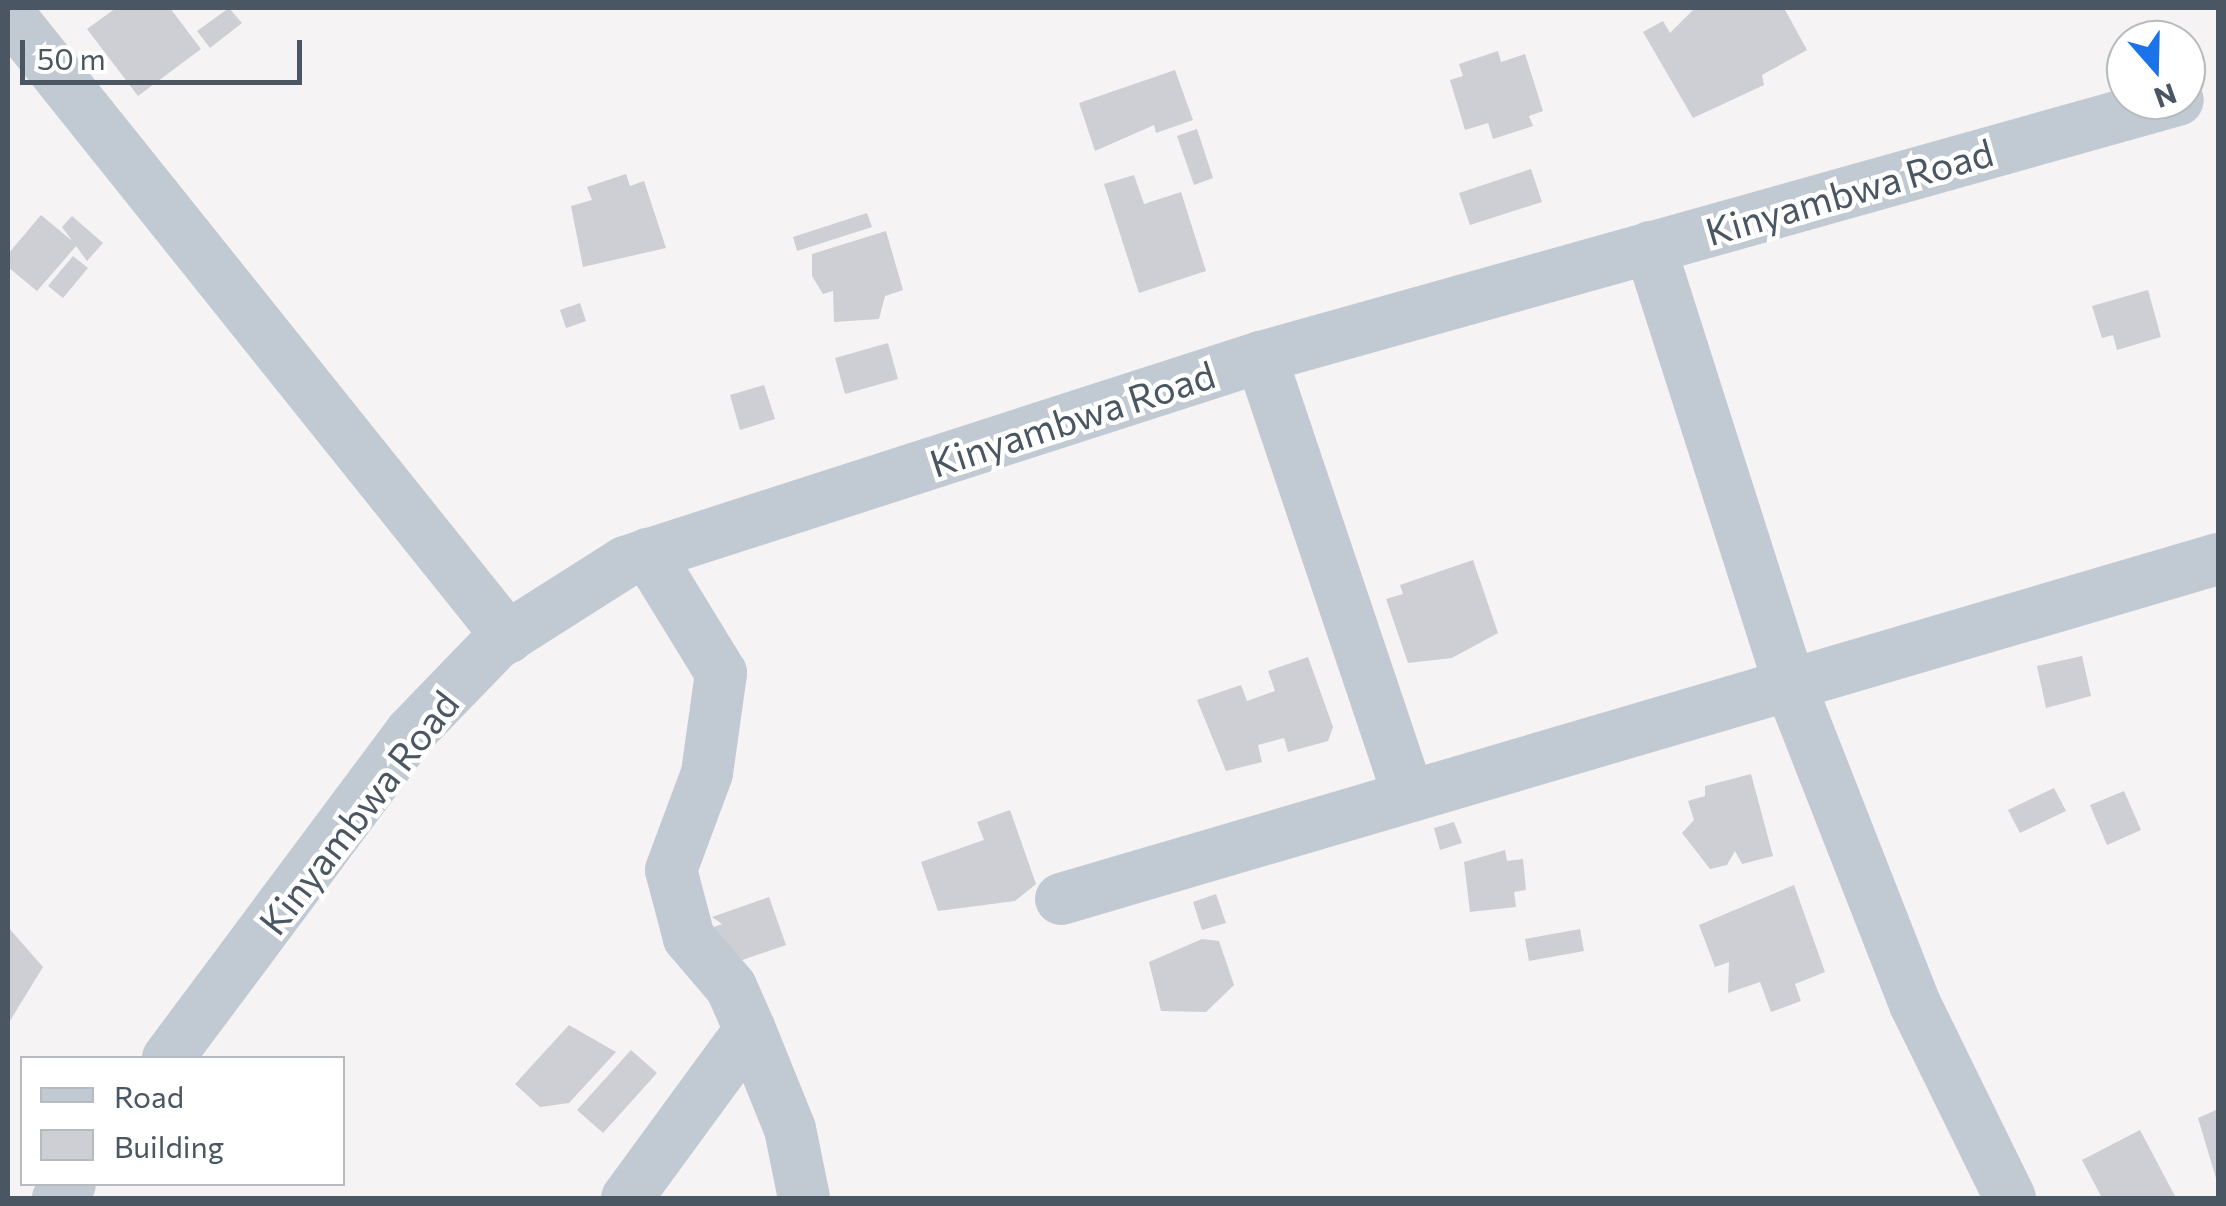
<!DOCTYPE html>
<html>
<head>
<meta charset="utf-8">
<style>
	body { margin:0 }
	#map { position:relative; width:2226px; height:1206px; overflow:hidden; background:#f5f3f3; font-family:Commissioner,sans-serif }
	div>[style] { position:absolute }
	[style*='--x'] { left:calc(var(--x)*1px); top:calc(var(--y)*1px); width:calc(var(--w)*1px); rotate:calc(var(--a)*1deg) }
	.building>* { inset:0; background:#cdcfd5 }
	.minor>* { height:52px; margin:-26px; padding:0 26px; transform-origin:26px; border-radius:26px; background:#c1cad2 }
	span { translate:-50% -50%; white-space:nowrap; text-align:center; line-height:1.15; -webkit-text-stroke:9px #fff; paint-order:stroke }
	.street-label { font-size:38px; color:#4a5661 }
	.frame { position:absolute; inset:0; border:10px solid #4a5661; pointer-events:none }
	.legend { position:absolute; left:20px; top:1056px; width:325px; height:130px; box-sizing:border-box; background:#fff; border:2px solid #b7bbc0; margin:0; padding:12px 18px; list-style:none; font-size:30px; color:#4a5661 }
	.legend li { display:flex; align-items:center; gap:20px; height:50px }
	.legend b { width:50px; border:2px solid #b7bbc0 }
	.north { position:absolute; left:2106px; top:20px; width:100px; height:100px; box-sizing:border-box; background:#fff; border:2px solid #b7bbc0; border-radius:50%; rotate:160deg; font-size:28px; font-weight:700; line-height:40px; text-align:center; color:#4a5661 }
	.north::after { content:''; display:block; margin:auto; width:35px; height:45px; background:#1a73e8; clip-path:polygon(50% 0,100% 100%,50% 72%,0 100%) }
	.scale { position:absolute; left:20px; top:40px; width:282px; height:45px; box-sizing:border-box; border:5px solid #4a5661; border-top:0; padding-left:12px; font-size:30px; line-height:35px; white-space:nowrap; color:#4a5661; -webkit-text-stroke:8px #fff; paint-order:stroke }
</style>
</head>
<body>
<div id="map">
	<div class="building">
		<div style="clip-path:polygon(116px 8px,170px 8px,201px 49px,138px 96px,87px 29px)"></div>
		<div style="clip-path:polygon(229px 8px,242px 23px,210px 48px,197px 31px)"></div>
		<div style="clip-path:polygon(1695px 8px,1784px 8px,1807px 50px,1762px 75px,1764px 85px,1693px 118px,1643px 32px,1663px 21px,1670px 33px)"></div>
		<div style="clip-path:polygon(1498px 51px,1501px 62px,1525px 54px,1543px 111px,1529px 116px,1533px 126px,1493px 139px,1488px 123px,1465px 130px,1450px 80px,1463px 76px,1459px 64px)"></div>
		<div style="clip-path:polygon(1175px 70px,1193px 120px,1156px 133px,1154px 125px,1095px 151px,1079px 103px)"></div>
		<div style="clip-path:polygon(1197px 129px,1213px 178px,1194px 185px,1177px 136px)"></div>
		<div style="clip-path:polygon(1531px 169px,1542px 202px,1470px 225px,1459px 193px)"></div>
		<div style="clip-path:polygon(626px 174px,630px 186px,644px 181px,666px 248px,583px 267px,571px 206px,592px 200px,587px 187px)"></div>
		<div style="clip-path:polygon(1134px 175px,1144px 204px,1181px 192px,1206px 271px,1139px 293px,1104px 184px)"></div>
		<div style="clip-path:polygon(867px 213px,872px 227px,797px 251px,793px 237px)"></div>
		<div style="clip-path:polygon(41px 215px,77px 245px,37px 291px,8px 267px,8px 254px)"></div>
		<div style="clip-path:polygon(72px 216px,103px 243px,87px 261px,62px 227px)"></div>
		<div style="clip-path:polygon(886px 231px,903px 290px,885px 296px,879px 319px,834px 322px,833px 291px,823px 294px,812px 276px,812px 254px)"></div>
		<div style="clip-path:polygon(73px 256px,88px 268px,63px 298px,48px 286px)"></div>
		<div style="clip-path:polygon(2148px 290px,2161px 337px,2117px 350px,2113px 335px,2102px 338px,2092px 306px)"></div>
		<div style="clip-path:polygon(580px 303px,586px 321px,566px 328px,560px 310px)"></div>
		<div style="clip-path:polygon(888px 343px,898px 379px,845px 394px,835px 358px)"></div>
		<div style="clip-path:polygon(764px 385px,775px 419px,740px 430px,730px 395px)"></div>
		<div style="clip-path:polygon(1473px 560px,1498px 633px,1452px 658px,1408px 663px,1386px 599px,1403px 594px,1400px 585px)"></div>
		<div style="clip-path:polygon(2082px 656px,2091px 696px,2046px 708px,2037px 666px)"></div>
		<div style="clip-path:polygon(1308px 657px,1333px 727px,1328px 741px,1288px 752px,1284px 738px,1258px 745px,1262px 762px,1226px 771px,1197px 700px,1241px 685px,1247px 701px,1275px 691px,1268px 671px)"></div>
		<div style="clip-path:polygon(1751px 774px,1773px 856px,1742px 864px,1735px 851px,1727px 865px,1710px 869px,1682px 833px,1694px 820px,1688px 801px,1705px 796px,1705px 786px)"></div>
		<div style="clip-path:polygon(2054px 788px,2066px 811px,2020px 833px,2008px 810px)"></div>
		<div style="clip-path:polygon(2124px 791px,2141px 830px,2107px 845px,2090px 805px)"></div>
		<div style="clip-path:polygon(1010px 810px,1036px 884px,1015px 901px,938px 911px,921px 862px,984px 840px,977px 822px)"></div>
		<div style="clip-path:polygon(1454px 822px,1462px 843px,1440px 850px,1434px 828px)"></div>
		<div style="clip-path:polygon(1505px 850px,1507px 861px,1523px 859px,1526px 890px,1514px 892px,1516px 907px,1470px 912px,1464px 862px)"></div>
		<div style="clip-path:polygon(1794px 885px,1825px 972px,1795px 984px,1801px 1001px,1771px 1012px,1760px 982px,1728px 993px,1729px 962px,1715px 967px,1699px 925px)"></div>
		<div style="clip-path:polygon(1216px 894px,1226px 923px,1202px 930px,1193px 902px)"></div>
		<div style="clip-path:polygon(769px 897px,786px 945px,722px 967px,708px 929px,722px 924px,712px 917px)"></div>
		<div style="clip-path:polygon(8px 927px,43px 967px,8px 1024px)"></div>
		<div style="clip-path:polygon(1580px 929px,1584px 951px,1529px 961px,1525px 939px)"></div>
		<div style="clip-path:polygon(1202px 939px,1219px 941px,1234px 985px,1206px 1012px,1161px 1011px,1149px 962px)"></div>
		<div style="clip-path:polygon(569px 1025px,616px 1052px,569px 1103px,540px 1107px,515px 1084px)"></div>
		<div style="clip-path:polygon(631px 1050px,657px 1073px,603px 1133px,577px 1110px)"></div>
		<div style="clip-path:polygon(2218px 1109px,2218px 1185px,2198px 1118px)"></div>
		<div style="clip-path:polygon(2140px 1130px,2176px 1198px,2102px 1198px,2082px 1160px)"></div>
	</div>
	<div class="minor">
		<div style="--x:8;--y:13;--w:800;--a:51.3"></div>
		<div style="--x:1650;--y:247;--w:454;--a:72.3"></div>
		<div style="--x:1788;--y:680;--w:348;--a:68.6"></div>
		<div style="--x:1915;--y:1004;--w:216;--a:63.9"></div>
		<div style="--x:1261;--y:357;--w:463;--a:71.4"></div>
		<div style="--x:1061;--y:899;--w:1206;--a:-16.38"></div>
		<div style="--x:750;--y:1030;--w:107;--a:68"></div>
		<div style="--x:790;--y:1129;--w:70;--a:78.5"></div>
		<div style="--x:168;--y:1058;--w:407;--a:-53.3"></div>
		<div style="--x:411;--y:732;--w:122;--a:-46"></div>
		<div style="--x:496;--y:644;--w:153;--a:-32.4"></div>
		<div style="--x:625;--y:562;--w:668;--a:-17.87"></div>
		<div style="--x:1261;--y:357;--w:952;--a:-15.66"></div>
		<div style="--x:58;--y:1198;--w:18;--a:-49"></div>
		<div style="--x:627;--y:1198;--w:208;--a:-53.8"></div>
		<div style="--x:750;--y:1030;--w:47;--a:-113.8"></div>
		<div style="--x:731;--y:987;--w:65;--a:-130.6"></div>
		<div style="--x:689;--y:938;--w:70;--a:-104.8"></div>
		<div style="--x:671;--y:870;--w:103;--a:-69.6"></div>
		<div style="--x:707;--y:773;--w:101;--a:-82"></div>
		<div style="--x:721;--y:673;--w:140;--a:-121.5"></div>
	</div>
	<div class="street-label">
		<span style="left:1849px;top:191px;rotate:-16deg">Kinyambwa Road</span>
		<span style="left:1072px;top:418px;rotate:-18deg">Kinyambwa Road</span>
		<span style="left:358px;top:812px;rotate:-52deg">Kinyambwa Road</span>
	</div>
	<div class="frame"></div>
	<ul class="legend">
	<li><b style="height:12px;background:#c1cad2"></b>Road</li>
	<li><b style="height:28px;background:#cdcfd5"></b>Building</li>
	</ul>
	<div class="north">N</div>
	<div class="scale">50 m</div>
</div>
</body>
</html>
